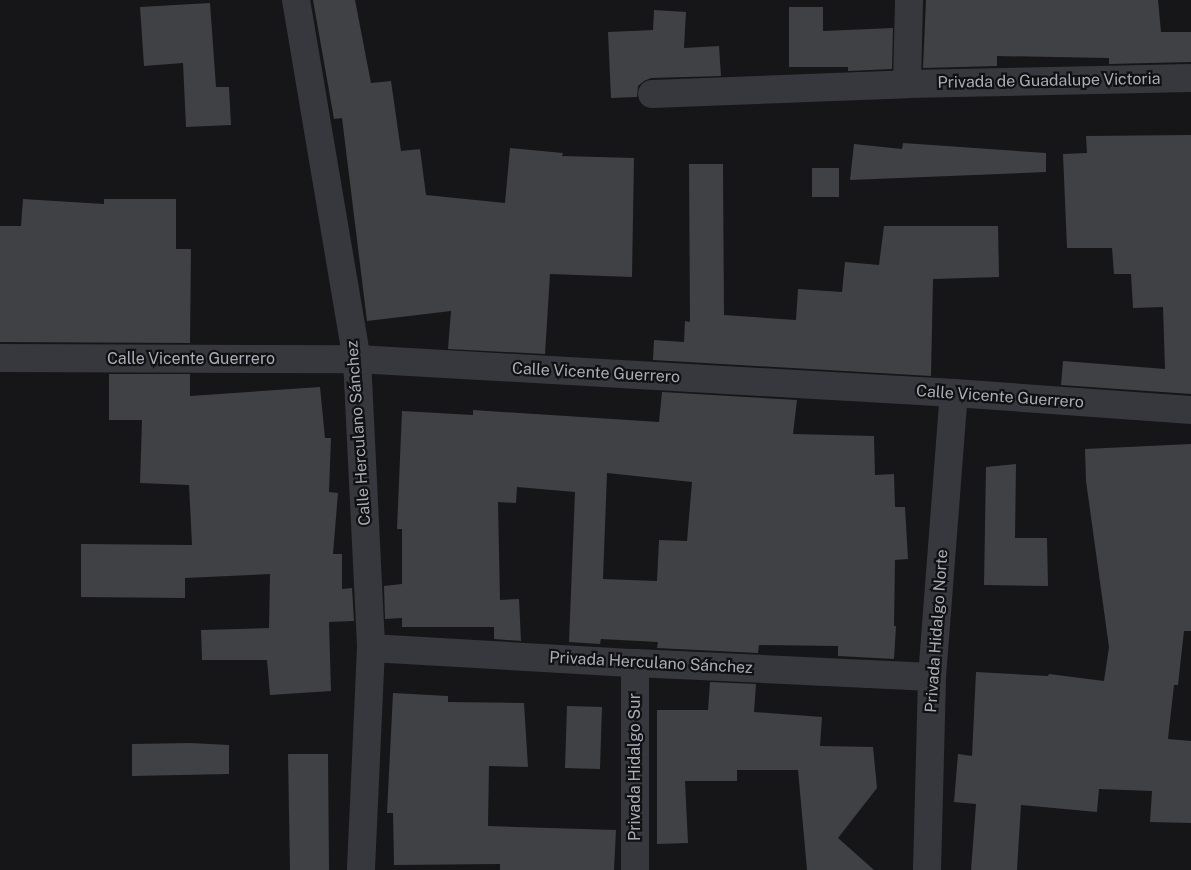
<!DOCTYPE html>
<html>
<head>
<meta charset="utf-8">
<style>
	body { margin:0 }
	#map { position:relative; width:1191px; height:870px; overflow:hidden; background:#161618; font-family:"Public Sans",sans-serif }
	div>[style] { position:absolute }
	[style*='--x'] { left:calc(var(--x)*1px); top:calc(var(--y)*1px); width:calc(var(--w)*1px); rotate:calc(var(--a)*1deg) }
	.building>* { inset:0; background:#404145 }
	.minor>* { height:28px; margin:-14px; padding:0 14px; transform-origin:14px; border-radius:14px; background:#37383d }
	span { translate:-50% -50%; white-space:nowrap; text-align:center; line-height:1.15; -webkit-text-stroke:4.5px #111113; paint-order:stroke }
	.street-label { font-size:16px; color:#a8adb8 }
</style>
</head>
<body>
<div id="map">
	<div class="building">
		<div style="clip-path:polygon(313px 0,355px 0,371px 83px,391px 81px,401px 151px,420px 149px,426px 195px,505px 203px,510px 148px,563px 153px,562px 156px,634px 158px,632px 277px,550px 274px,545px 354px,448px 349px,451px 311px,367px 321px,342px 118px,334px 119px)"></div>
		<div style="clip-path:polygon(926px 0,1158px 0,1161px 32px,1191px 32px,1191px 62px,1109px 64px,1109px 58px,997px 56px,997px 66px,923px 68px)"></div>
		<div style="clip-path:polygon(210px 3px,216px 87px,229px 87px,231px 125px,186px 127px,183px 63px,144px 66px,140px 7px)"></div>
		<div style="clip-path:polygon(789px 7px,823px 7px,823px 31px,893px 28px,892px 69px,848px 71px,848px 67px,789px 67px)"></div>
		<div style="clip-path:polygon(654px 10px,686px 12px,684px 48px,719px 46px,721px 76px,651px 78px,644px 81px,638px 86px,637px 97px,611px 98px,608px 32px,653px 30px)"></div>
		<div style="clip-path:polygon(1191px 135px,1191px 394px,1061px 385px,1063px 361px,1165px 369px,1163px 307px,1133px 308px,1131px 274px,1114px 274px,1112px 248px,1067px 248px,1063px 154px,1087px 153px,1086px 136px)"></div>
		<div style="clip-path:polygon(903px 143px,1046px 153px,1046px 172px,850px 180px,854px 144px,902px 149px)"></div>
		<div style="clip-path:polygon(689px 164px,723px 164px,724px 315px,796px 320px,798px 289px,842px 292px,845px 262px,879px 265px,884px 226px,998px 226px,999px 277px,933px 279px,931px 376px,653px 360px,654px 340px,684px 342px,685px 321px,690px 322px)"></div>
		<div style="clip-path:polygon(812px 168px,839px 168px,839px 197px,812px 197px)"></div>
		<div style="clip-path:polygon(23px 199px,104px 204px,104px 199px,176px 199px,176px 249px,191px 249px,190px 343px,0 342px,0 226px,21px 226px)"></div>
		<div style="clip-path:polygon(109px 374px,190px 374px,190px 396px,320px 387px,325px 438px,331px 438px,329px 492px,338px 493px,333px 554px,342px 554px,342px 589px,352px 588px,354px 621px,329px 622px,331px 691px,270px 695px,267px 660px,202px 660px,201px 630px,269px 628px,270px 574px,185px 578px,185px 598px,81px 597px,81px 544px,192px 545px,189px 485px,140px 483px,142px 420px,109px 420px)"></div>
		<div style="clip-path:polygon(evenodd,662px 392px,797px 400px,793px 434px,874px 436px,875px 475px,894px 474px,895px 507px,905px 507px,908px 559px,895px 560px,894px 626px,896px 626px,894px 659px,838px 656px,838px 646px,759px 645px,758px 653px,657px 648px,658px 642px,601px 639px,600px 644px,569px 642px,575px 492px,517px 487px,516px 503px,498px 502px,500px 600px,519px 599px,521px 641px,494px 639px,494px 627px,402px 627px,402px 618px,385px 619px,384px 586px,402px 584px,402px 529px,397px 529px,402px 411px,473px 415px,473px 410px,659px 422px,662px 392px,607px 473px,692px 482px,687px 541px,659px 540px,657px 581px,603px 579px,607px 473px)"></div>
		<div style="clip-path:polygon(1191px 444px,1191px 631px,1184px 631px,1178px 685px,1174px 685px,1168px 739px,1191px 741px,1191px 823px,1150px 822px,1152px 791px,1099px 789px,1097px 812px,1021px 805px,1017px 870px,971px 870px,976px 804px,954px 802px,958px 754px,972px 756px,976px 672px,1048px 676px,1049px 674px,1104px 681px,1109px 647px,1086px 481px,1085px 449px)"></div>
		<div style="clip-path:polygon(1016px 464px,1015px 538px,1047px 538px,1048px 586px,984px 585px,986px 467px)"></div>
		<div style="clip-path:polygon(710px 682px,756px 684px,754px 712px,822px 717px,820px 746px,873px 747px,877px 788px,838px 838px,874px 870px,807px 870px,798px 770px,737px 770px,737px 781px,685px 781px,688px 843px,657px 844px,657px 710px,708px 710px)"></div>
		<div style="clip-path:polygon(393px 693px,448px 696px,448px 702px,524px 703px,528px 767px,489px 766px,488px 826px,616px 830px,614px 870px,500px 870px,500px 864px,394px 865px,393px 813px,387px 813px)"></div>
		<div style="clip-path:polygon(567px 706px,602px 707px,600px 769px,565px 768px)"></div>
		<div style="clip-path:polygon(190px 743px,229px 745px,229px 774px,132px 776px,132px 744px)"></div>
		<div style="clip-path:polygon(288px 754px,328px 754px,329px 870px,290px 870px)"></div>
	</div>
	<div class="minor">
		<div style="--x:296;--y:0;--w:364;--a:80.4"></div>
		<div style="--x:357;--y:359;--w:289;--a:87.2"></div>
		<div style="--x:371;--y:648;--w:222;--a:92.6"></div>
		<div style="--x:907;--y:84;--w:84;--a:-88.6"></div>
		<div style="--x:652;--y:94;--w:255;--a:-2.2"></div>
		<div style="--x:907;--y:84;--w:284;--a:-1.2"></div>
		<div style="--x:0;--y:358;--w:357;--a:0.2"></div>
		<div style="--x:357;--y:359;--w:598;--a:3.26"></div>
		<div style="--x:954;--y:393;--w:238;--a:4.1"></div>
		<div style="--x:371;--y:648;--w:264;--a:3.3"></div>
		<div style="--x:635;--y:663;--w:297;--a:2.7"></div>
		<div style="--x:635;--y:870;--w:207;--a:-90"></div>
		<div style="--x:927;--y:870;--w:193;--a:-88.5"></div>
		<div style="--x:932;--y:677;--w:285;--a:-85.6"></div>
	</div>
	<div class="street-label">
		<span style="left:1049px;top:81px;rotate:-1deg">Privada de Guadalupe Victoria</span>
		<span style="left:191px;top:359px">Calle Vicente Guerrero</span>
		<span style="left:596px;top:373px;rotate:3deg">Calle Vicente Guerrero</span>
		<span style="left:1000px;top:397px;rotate:4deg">Calle Vicente Guerrero</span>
		<span style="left:359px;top:433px;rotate:-94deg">Calle Herculano Sánchez</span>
		<span style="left:937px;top:631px;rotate:-86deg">Privada Hidalgo Norte</span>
		<span style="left:651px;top:663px;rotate:3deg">Privada Herculano Sánchez</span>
		<span style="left:635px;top:767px;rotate:-90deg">Privada Hidalgo Sur</span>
	</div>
</div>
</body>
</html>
